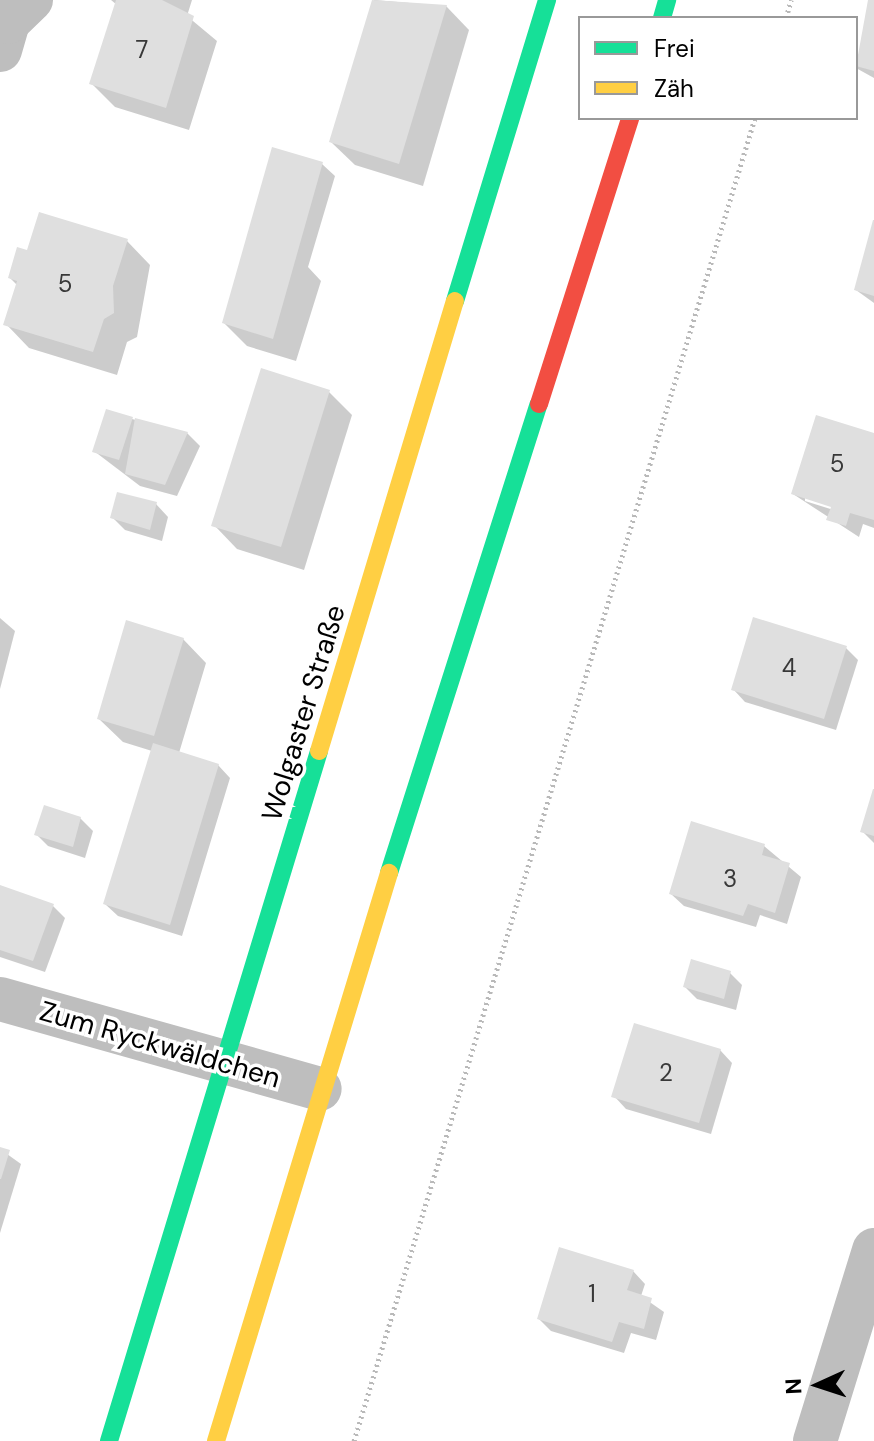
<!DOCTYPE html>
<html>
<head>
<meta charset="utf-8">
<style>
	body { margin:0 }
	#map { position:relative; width:874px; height:1441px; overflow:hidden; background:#fff; font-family:"DM Sans",sans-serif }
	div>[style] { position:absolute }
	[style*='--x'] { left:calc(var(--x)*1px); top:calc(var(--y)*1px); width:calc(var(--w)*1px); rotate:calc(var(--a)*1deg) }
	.shadow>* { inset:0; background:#0003 }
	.building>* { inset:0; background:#dfdfdf }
	.path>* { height:5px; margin-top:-2.5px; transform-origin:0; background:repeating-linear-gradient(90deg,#b9b9b9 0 2px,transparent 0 6px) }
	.street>* { height:44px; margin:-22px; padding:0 22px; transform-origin:22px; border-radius:22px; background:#bebebe }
	.fast>* { height:18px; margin:-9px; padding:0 9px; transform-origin:9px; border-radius:9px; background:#16e098 }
	.slow>* { height:18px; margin:-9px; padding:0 9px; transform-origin:9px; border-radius:9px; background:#ffcf43 }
	.jam>* { height:18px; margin:-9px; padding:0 9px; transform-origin:9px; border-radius:9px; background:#f24e42 }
	span { translate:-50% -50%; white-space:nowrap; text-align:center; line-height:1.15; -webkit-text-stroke:7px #fff; paint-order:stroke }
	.number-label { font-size:24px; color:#383838 }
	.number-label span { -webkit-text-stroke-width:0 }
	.street-label { font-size:28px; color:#000 }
	.legend { position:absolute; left:578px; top:16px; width:280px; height:104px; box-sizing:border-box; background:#fff; border:2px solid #999; margin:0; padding:10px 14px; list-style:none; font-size:24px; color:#000 }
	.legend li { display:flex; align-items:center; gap:16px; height:40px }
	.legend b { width:40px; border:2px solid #999 }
	.north { position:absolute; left:778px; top:1345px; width:80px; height:80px; -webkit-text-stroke:6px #fff; paint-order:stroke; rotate:267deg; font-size:22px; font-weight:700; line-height:32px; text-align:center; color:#000 }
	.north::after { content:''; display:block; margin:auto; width:28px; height:36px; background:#000; clip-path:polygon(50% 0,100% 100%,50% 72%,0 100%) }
</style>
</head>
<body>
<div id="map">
	<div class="shadow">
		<div style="clip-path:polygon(111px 0,192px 0,187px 16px,217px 41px,189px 130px,115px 107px,92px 84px,117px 5px)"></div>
		<div style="clip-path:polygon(374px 0,446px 6px,469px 30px,423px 186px,355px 165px,331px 142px)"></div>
		<div style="clip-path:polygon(870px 0,874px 0,874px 78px,856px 68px)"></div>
		<div style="clip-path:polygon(322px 164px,335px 176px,308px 267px,321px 281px,296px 361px,247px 346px,224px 323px)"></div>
		<div style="clip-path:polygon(874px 224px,874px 303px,856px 290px)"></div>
		<div style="clip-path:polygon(127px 241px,150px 265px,137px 337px,127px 342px,117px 375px,29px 348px,6px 324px,18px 286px,10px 278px,28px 252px)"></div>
		<div style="clip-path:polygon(328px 391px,352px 415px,304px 570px,237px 549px,214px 525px)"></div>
		<div style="clip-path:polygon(132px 419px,187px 433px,200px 446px,177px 496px,140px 486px,94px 451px)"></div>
		<div style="clip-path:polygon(evenodd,874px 435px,874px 528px,863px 524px,859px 537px,793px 494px,874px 435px,805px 497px,841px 508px,840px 512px,805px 501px,805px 497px)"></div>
		<div style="clip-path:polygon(156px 504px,168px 517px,162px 541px,125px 530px,113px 518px)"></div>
		<div style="clip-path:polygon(0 618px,15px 631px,0 689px)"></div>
		<div style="clip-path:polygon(183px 639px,206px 663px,179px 753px,218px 765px,230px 778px,182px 936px,118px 916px,105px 904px,152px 751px,123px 742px,99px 719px)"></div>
		<div style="clip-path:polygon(846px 648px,858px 660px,836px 730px,745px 702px,733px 689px)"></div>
		<div style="clip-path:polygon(874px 793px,874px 843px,862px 831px)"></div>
		<div style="clip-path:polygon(80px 818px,93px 831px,85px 858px,48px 846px,36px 834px)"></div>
		<div style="clip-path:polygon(764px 846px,801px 877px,787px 924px,760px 915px,756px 927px,684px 906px,671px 894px)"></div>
		<div style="clip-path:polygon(0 887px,53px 906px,65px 918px,45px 972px,0 957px)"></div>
		<div style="clip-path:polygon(730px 973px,742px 985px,736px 1010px,697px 999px,685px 987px)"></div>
		<div style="clip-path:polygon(720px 1050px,732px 1063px,711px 1134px,626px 1109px,614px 1096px)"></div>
		<div style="clip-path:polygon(0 1149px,21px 1164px,0 1233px)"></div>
		<div style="clip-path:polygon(633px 1271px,645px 1284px,641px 1296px,664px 1312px,656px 1340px,631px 1333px,624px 1353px,551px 1331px,539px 1319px)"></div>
	</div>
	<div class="building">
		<div style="clip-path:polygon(116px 0,162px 0,194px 16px,166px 108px,89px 84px)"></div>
		<div style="clip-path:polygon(372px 0,447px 5px,399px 164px,329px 142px)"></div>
		<div style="clip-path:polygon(868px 0,874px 0,874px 71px,856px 66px)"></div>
		<div style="clip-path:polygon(272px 147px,323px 162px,273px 339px,222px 323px)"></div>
		<div style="clip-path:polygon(39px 212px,128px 239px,113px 286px,114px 313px,104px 319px,93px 352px,3px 325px,17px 281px,8px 278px,17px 247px,27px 250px)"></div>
		<div style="clip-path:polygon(873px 220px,874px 220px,874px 296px,854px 290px)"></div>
		<div style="clip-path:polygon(261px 368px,330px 390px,281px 547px,211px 526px)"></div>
		<div style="clip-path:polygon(106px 409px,133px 417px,119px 460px,92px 452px)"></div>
		<div style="clip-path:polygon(816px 415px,874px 433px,874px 520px,850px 513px,846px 526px,826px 520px,831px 507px,791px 494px)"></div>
		<div style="clip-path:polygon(135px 418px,188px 432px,165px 485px,125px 474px)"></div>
		<div style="clip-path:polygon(117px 492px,157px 502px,150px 530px,110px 518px)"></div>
		<div style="clip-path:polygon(753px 617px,847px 646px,824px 719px,731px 690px)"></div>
		<div style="clip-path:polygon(126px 620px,184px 638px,154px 736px,97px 719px)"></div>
		<div style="clip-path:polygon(153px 743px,219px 764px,170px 925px,103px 904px)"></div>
		<div style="clip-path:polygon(873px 789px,874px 789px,874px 836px,860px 832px)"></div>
		<div style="clip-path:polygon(44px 805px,81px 817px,73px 847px,34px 835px)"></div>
		<div style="clip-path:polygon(691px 821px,765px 844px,762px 855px,790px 863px,775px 913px,748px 904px,743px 916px,669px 894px)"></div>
		<div style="clip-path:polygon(0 885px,54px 904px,33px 961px,0 950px)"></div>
		<div style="clip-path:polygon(691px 959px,731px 971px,724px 999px,683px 987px)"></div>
		<div style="clip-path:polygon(634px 1023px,721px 1049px,699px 1123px,611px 1097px)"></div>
		<div style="clip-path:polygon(0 1147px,10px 1150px,1px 1179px,0 1179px)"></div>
		<div style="clip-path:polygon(559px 1247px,634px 1270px,627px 1290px,652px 1298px,644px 1329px,619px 1322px,612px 1342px,537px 1319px)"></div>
	</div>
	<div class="path">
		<div style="--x:786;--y:18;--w:19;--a:-74"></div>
		<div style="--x:354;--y:1441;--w:1382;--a:-73.14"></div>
	</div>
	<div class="street">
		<div style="--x:0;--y:50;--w:29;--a:-74"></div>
		<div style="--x:8;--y:22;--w:32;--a:-44"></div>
		<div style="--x:0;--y:999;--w:332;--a:15.7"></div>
		<div style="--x:815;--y:1441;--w:200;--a:-72.8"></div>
	</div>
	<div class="fast">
		<div style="--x:662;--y:18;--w:19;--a:-74"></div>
		<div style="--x:455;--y:301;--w:315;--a:-73"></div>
		<div style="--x:389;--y:873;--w:492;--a:-72.3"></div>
		<div style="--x:109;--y:1441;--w:721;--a:-73.07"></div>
	</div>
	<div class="slow">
		<div style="--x:319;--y:751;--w:470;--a:-73.2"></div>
		<div style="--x:216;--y:1441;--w:594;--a:-73.06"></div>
	</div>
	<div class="jam">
		<div style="--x:539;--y:404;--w:300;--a:-72.3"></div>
	</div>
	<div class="number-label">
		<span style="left:142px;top:50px">7</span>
		<span style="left:65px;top:284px">5</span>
		<span style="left:837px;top:464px">5</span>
		<span style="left:789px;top:668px">4</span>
		<span style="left:730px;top:879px">3</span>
		<span style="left:666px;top:1073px">2</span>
		<span style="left:592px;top:1294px">1</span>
	</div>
	<div class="street-label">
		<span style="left:304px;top:713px;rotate:-73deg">Wolgaster Straße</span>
		<span style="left:160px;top:1045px;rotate:16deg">Zum Ryckwäldchen</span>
	</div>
	<ul class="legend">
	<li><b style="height:10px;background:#16e098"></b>Frei</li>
	<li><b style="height:10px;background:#ffcf43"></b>Zäh</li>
	</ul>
	<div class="north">N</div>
</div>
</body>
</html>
